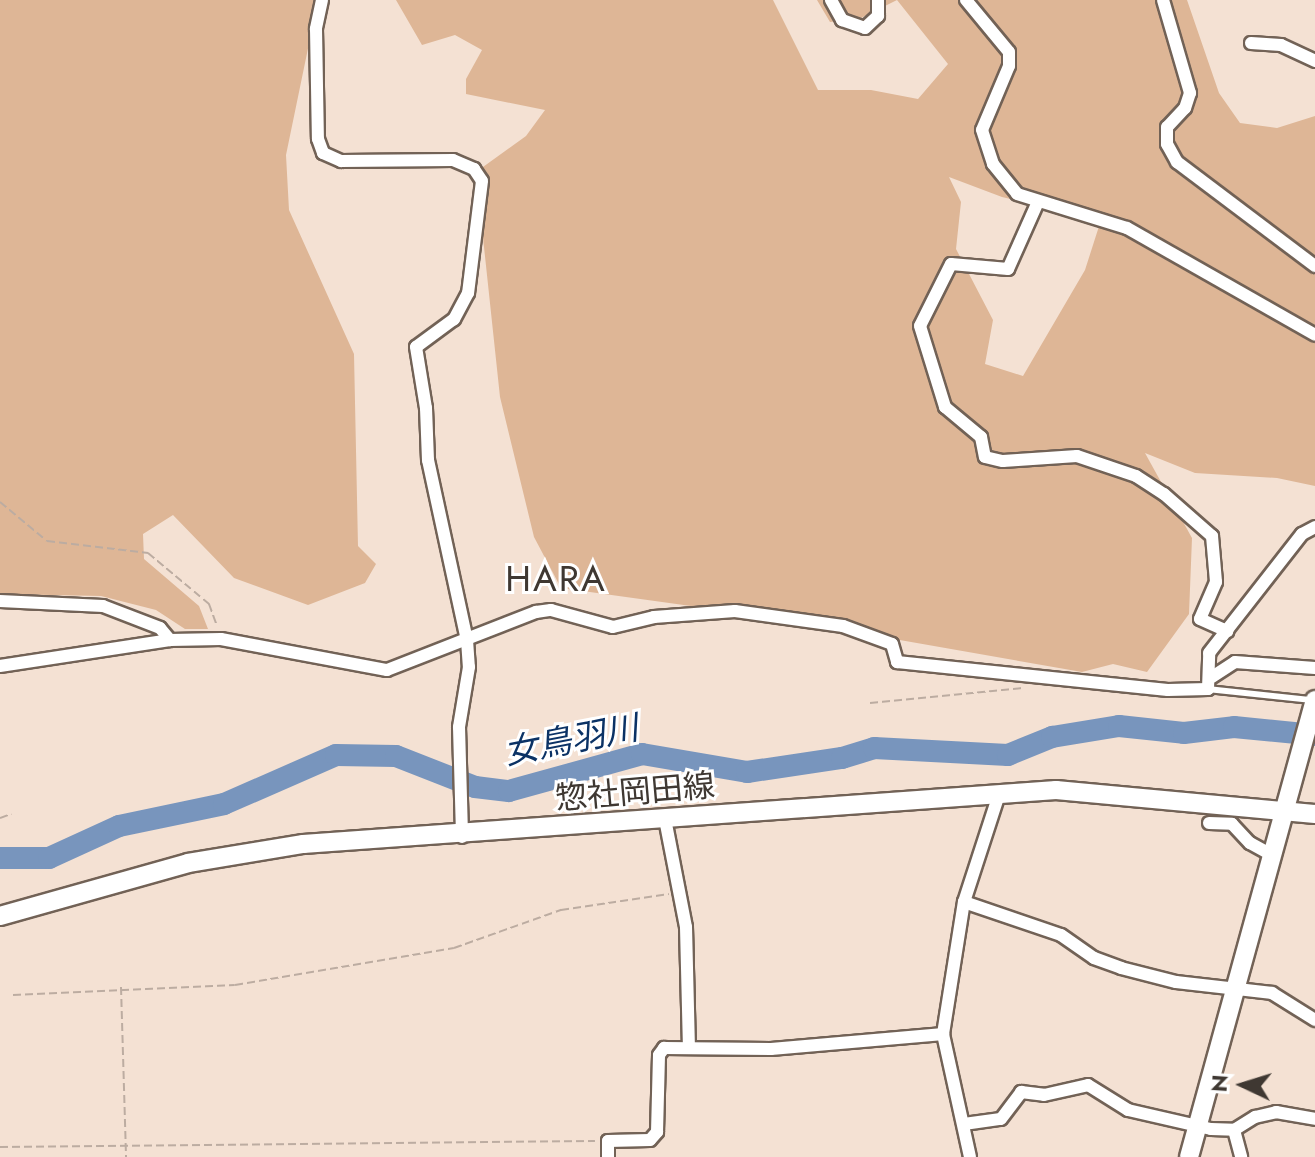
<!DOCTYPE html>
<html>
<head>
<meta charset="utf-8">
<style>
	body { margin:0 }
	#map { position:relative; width:1315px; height:1157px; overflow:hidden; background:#f4e1d3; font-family:Jost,"Noto Sans JP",sans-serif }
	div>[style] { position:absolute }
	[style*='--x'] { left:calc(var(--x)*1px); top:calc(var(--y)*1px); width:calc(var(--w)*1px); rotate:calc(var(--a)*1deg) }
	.green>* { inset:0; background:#deb696 }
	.river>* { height:22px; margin:-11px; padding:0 11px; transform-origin:11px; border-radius:11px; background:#7895bd }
	.path>* { height:2px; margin-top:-1px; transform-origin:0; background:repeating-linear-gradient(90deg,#bcaca1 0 8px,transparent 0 12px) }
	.roads { filter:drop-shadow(2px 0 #726256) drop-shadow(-2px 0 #726256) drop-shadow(0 2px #726256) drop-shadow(0 -2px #726256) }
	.service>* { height:6px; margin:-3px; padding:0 3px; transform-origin:3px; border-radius:3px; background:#fff }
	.minor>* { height:12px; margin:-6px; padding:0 6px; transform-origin:6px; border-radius:6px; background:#fff }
	.secondary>* { height:18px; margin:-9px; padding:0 9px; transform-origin:9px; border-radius:9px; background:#fff }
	span { translate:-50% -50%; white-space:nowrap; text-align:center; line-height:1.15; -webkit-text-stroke:6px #fff; paint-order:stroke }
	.street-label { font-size:32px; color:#3f3832 }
	.water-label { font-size:34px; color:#0b3265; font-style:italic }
	.quarter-label { font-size:36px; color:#3f3832; letter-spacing:2px }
	.north { position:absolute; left:1203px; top:1045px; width:80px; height:80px; -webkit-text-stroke:6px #fff; paint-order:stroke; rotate:274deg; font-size:22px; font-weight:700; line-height:32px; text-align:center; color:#3f3832 }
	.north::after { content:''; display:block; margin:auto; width:28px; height:36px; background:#3f3832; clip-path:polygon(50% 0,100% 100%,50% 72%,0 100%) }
</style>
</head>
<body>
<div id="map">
	<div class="green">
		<div style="clip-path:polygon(0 0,318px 0,286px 155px,289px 210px,354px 354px,358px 546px,376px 564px,365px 583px,308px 605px,234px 578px,173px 515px,143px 534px,144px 559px,199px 606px,208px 629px,185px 629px,156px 610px,101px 596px,0 594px)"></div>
		<div style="clip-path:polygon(evenodd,396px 0,773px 0,818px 90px,871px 90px,918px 99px,948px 64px,897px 0,859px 19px,830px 22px,817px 0,1187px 0,1219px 93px,1240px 123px,1277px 128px,1315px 116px,1315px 486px,1277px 478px,1195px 473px,1145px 453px,1192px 538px,1189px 614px,1147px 672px,1113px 664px,1082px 672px,763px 616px,561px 588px,534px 537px,500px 397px,476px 172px,526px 136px,545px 110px,466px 94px,466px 79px,482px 50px,455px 35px,422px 45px,396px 0,949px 177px,1002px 197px,1101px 220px,1085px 270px,1023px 376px,985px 364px,993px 320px,956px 249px,961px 202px,949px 177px)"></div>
	</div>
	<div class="river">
		<div style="--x:0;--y:858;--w:49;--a:0"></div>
		<div style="--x:49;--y:858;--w:77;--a:-24.6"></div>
		<div style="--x:119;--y:826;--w:107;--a:-11.8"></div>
		<div style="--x:224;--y:804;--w:122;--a:-23.6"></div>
		<div style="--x:336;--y:755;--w:60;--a:1"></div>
		<div style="--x:396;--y:756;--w:85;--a:21.4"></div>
		<div style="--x:475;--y:787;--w:34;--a:7"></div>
		<div style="--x:509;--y:791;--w:138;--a:-15.5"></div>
		<div style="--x:642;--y:754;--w:107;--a:9.7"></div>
		<div style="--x:747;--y:772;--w:96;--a:-8.4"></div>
		<div style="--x:842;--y:758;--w:34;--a:-17"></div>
		<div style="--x:874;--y:748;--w:134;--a:3"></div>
		<div style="--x:1008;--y:755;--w:48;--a:-22.2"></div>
		<div style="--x:1052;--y:737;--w:68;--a:-9.3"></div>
		<div style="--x:1119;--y:726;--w:65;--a:6.1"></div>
		<div style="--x:1184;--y:733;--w:50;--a:-6.8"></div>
		<div style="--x:1234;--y:727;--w:81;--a:5.6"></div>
	</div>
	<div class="path">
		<div style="--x:0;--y:502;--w:61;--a:39.7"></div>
		<div style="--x:47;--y:541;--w:102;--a:6.8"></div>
		<div style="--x:148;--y:553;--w:80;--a:39.9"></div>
		<div style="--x:209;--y:604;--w:23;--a:70"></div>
		<div style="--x:870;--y:703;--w:153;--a:-5.6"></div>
		<div style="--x:0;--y:818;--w:12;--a:-20"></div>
		<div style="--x:121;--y:987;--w:170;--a:88.3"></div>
		<div style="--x:13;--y:995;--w:222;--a:-2.6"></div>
		<div style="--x:235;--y:985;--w:222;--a:-9.6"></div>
		<div style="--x:454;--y:948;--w:114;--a:-19.6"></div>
		<div style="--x:561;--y:910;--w:109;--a:-8.4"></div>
		<div style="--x:0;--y:1147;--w:595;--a:-0.58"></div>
	</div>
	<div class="roads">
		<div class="service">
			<div style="--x:1208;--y:689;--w:104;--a:6.1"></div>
		</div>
		<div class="minor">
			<div style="--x:322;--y:0;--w:30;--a:102"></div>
			<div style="--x:316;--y:29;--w:110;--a:89"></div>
			<div style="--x:318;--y:139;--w:15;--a:70"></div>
			<div style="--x:323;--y:153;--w:20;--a:24"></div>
			<div style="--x:341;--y:161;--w:112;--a:-0.5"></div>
			<div style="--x:453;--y:160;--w:23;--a:23"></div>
			<div style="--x:474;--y:169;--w:14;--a:56"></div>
			<div style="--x:482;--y:181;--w:113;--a:97.1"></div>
			<div style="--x:468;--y:293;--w:30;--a:118"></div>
			<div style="--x:454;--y:319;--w:47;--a:143.6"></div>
			<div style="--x:416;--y:347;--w:62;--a:80.7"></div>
			<div style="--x:426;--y:408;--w:52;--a:87.8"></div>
			<div style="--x:428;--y:460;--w:184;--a:77.8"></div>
			<div style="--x:467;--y:640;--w:27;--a:86"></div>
			<div style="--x:469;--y:667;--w:61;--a:99.5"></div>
			<div style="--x:459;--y:727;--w:110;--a:88.4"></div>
			<div style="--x:831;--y:0;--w:23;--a:61"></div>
			<div style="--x:842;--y:20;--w:24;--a:19"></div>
			<div style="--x:865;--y:28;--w:18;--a:-43"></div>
			<div style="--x:878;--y:16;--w:16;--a:-90"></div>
			<div style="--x:966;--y:0;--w:67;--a:50.4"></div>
			<div style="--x:1009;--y:52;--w:14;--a:90"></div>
			<div style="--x:1009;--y:66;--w:69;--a:112.9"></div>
			<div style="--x:982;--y:130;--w:36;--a:72"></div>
			<div style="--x:993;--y:164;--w:38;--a:51"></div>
			<div style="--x:1017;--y:194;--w:115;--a:17.2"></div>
			<div style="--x:1127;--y:228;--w:216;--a:29.6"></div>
			<div style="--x:1163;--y:0;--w:97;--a:73.8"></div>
			<div style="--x:1190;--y:93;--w:16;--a:108"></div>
			<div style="--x:1185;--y:108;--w:26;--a:133"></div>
			<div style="--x:1167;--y:127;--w:17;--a:90"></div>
			<div style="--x:1167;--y:144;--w:21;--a:61"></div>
			<div style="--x:1177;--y:162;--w:173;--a:37"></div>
			<div style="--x:1251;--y:43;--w:30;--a:4"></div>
			<div style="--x:1281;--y:45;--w:38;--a:25"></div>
			<div style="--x:1037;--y:204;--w:71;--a:114"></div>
			<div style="--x:1008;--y:269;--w:57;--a:-175"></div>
			<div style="--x:951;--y:264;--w:69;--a:116.6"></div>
			<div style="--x:920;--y:326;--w:85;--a:72.8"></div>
			<div style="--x:945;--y:407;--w:47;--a:39.8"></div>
			<div style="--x:981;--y:437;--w:20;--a:79"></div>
			<div style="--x:985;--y:457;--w:18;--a:13"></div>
			<div style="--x:1003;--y:461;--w:74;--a:-3.9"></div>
			<div style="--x:1077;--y:456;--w:62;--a:18.7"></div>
			<div style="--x:1136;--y:476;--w:33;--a:33"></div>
			<div style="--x:1164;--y:494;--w:64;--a:41.2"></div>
			<div style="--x:1212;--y:536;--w:46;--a:85"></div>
			<div style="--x:1216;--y:582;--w:40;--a:113.4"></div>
			<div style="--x:1200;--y:619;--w:30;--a:24"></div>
			<div style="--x:0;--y:601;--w:103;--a:2.8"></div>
			<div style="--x:103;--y:606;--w:61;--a:21.1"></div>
			<div style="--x:160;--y:628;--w:16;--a:50"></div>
			<div style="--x:0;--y:666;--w:172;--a:-8.7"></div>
			<div style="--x:170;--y:640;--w:51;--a:-1.1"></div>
			<div style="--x:221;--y:639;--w:169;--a:10.6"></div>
			<div style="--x:387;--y:670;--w:160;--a:-21.3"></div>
			<div style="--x:536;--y:612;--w:15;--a:-8"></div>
			<div style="--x:551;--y:610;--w:64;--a:15.3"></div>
			<div style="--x:613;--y:627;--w:42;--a:-13.7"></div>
			<div style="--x:654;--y:617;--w:81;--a:-4.2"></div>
			<div style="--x:735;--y:611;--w:109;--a:7.9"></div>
			<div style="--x:843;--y:626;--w:52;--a:20.2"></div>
			<div style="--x:892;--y:644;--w:19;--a:74"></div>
			<div style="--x:897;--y:662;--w:272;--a:5.9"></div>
			<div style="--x:1168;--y:690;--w:40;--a:-1.4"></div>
			<div style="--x:1208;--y:689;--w:36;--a:-88"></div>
			<div style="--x:1209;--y:653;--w:151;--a:-52"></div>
			<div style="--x:1302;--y:534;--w:15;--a:-28"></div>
			<div style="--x:1212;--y:677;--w:27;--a:-33"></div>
			<div style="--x:1235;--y:662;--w:80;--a:4.3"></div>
			<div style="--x:665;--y:819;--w:110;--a:79"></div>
			<div style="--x:686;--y:927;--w:119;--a:88.6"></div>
			<div style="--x:1209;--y:823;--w:23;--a:2"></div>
			<div style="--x:1232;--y:824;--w:26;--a:47"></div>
			<div style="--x:1250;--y:843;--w:26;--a:29"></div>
			<div style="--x:964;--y:902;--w:102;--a:18.8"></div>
			<div style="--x:1061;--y:935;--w:40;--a:34.9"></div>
			<div style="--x:1094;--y:958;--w:29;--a:20"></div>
			<div style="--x:1121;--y:968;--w:57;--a:14.3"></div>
			<div style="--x:1176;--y:982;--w:97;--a:6.5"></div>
			<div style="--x:1272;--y:993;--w:51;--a:32.1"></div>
			<div style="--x:964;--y:1124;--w:37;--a:-8"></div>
			<div style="--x:1001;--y:1119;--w:34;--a:-53"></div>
			<div style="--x:1021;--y:1092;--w:23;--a:7"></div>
			<div style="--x:1044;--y:1095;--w:45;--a:-12.8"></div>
			<div style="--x:1088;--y:1085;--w:47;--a:32"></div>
			<div style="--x:1128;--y:1110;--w:85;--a:12.9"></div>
			<div style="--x:1211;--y:1129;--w:23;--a:2"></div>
			<div style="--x:1234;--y:1130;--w:25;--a:-32"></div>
			<div style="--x:1255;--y:1117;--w:22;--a:-13"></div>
			<div style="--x:1276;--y:1112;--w:40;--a:10"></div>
			<div style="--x:1234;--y:1130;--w:28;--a:75"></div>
			<div style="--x:608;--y:1157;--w:16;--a:-90"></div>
			<div style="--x:608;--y:1141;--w:42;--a:-1.4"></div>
			<div style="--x:650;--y:1140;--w:11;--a:-49"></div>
			<div style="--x:657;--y:1132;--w:77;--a:-88.5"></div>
			<div style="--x:659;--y:1055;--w:9;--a:-54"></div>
			<div style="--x:664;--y:1048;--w:107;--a:0.5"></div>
			<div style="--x:771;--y:1049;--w:173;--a:-5"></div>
			<div style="--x:970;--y:1157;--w:126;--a:-102.4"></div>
			<div style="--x:943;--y:1034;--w:134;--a:-81"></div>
			<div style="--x:964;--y:902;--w:114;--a:-72"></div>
		</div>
		<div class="secondary">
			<div style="--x:0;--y:916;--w:195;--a:-15.7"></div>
			<div style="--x:188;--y:863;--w:117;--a:-9.4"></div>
			<div style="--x:303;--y:844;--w:755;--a:-4.1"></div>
			<div style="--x:1056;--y:790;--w:260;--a:5.3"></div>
			<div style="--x:1189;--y:1157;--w:474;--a:-74.6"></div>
		</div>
	</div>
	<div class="street-label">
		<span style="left:635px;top:792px;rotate:-5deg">惣社岡田線</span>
	</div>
	<div class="water-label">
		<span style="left:571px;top:740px;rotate:-11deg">女鳥羽川</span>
	</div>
	<div class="quarter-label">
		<span style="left:556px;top:579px">HARA</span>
	</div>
	<div class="north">N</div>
</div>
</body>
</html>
